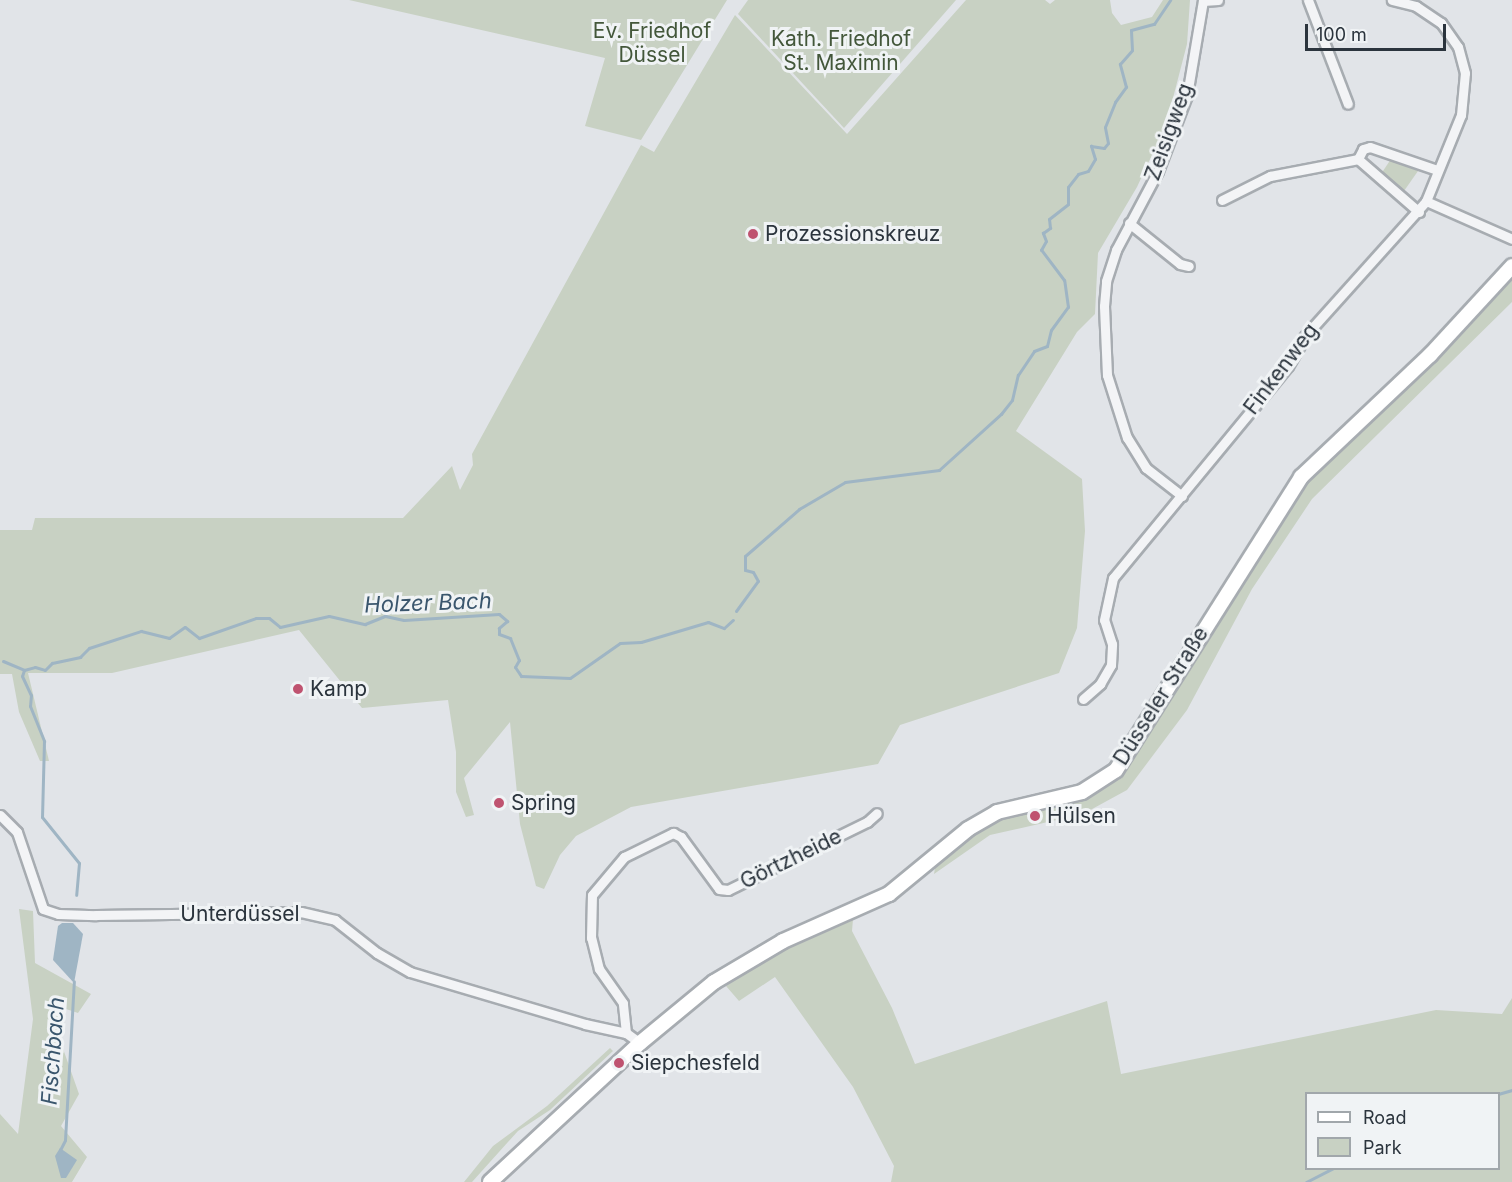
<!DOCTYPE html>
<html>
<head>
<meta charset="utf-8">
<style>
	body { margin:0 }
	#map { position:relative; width:1512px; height:1182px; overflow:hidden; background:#e1e4e8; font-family:Inter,sans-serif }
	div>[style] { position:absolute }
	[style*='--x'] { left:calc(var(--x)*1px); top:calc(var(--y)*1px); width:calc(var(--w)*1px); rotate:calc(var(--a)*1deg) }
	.green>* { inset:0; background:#c8d1c3 }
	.water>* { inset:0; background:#9fb5c4 }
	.stream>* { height:3px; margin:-1.5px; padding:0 1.5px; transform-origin:1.5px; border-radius:1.5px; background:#9fb5c4 }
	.roads { filter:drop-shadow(2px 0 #a7acb1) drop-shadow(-2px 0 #a7acb1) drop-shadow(0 2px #a7acb1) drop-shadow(0 -2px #a7acb1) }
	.street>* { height:9px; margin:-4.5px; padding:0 4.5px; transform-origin:4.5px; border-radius:4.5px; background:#f3f4f6 }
	.secondary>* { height:14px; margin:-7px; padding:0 7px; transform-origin:7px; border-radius:7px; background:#fff }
	.dots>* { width:16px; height:16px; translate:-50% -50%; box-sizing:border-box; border:3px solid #f0f3f5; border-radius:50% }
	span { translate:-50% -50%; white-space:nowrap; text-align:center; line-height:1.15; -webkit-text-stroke:6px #f0f3f5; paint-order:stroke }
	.park-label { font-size:21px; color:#43573a }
	.street-label { font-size:21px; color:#2b343d }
	.poi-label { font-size:21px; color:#2b343d }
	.left { translate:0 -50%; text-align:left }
	.water-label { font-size:22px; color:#3a566d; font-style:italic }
	.legend { position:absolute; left:1305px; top:1092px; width:195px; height:78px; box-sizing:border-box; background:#f0f3f5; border:2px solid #a1a7ab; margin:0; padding:8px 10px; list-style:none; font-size:18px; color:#2b343d }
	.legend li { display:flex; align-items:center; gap:12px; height:30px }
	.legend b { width:30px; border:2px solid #a1a7ab }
	.scale { position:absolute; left:1305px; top:24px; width:141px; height:27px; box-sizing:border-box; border:3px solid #2b343d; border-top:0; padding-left:8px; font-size:18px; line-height:21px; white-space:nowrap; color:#2b343d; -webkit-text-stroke:4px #f0f3f5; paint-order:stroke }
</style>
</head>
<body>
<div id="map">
	<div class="green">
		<div style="clip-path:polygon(349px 0,727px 0,641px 140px,585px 126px,605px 58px)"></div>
		<div style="clip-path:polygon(748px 0,956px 0,844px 128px,738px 14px)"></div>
		<div style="clip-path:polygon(966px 0,1045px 0,1050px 4px,1055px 0,1110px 0,1112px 13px,1121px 25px,1152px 17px,1163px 0,1190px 0,1187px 44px,1166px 125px,1137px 187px,1098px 253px,1095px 314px,1077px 332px,1016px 431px,1082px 479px,1085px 531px,1077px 628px,1059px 673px,900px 725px,878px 764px,631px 807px,576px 836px,560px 855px,544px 889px,536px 886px,520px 824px,510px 722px,464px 778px,474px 815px,466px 817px,456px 792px,456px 752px,448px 700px,362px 708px,299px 630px,112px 673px,28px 673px,49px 761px,40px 761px,19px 712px,12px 674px,0 674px,0 530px,32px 530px,35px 518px,403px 518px,452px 466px,460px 490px,473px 465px,472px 454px,641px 145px,654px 152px,735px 15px,847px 134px)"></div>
		<div style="clip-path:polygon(1391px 159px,1418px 171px,1404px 191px,1381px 174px)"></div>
		<div style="clip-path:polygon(1512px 280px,1512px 302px,1312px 499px,1252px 589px,1187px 710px,1127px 790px,1083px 814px,990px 835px,934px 874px,936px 862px,985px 825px,1093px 793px,1112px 780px,1170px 699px,1299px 489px,1342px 442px)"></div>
		<div style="clip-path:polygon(19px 909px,33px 911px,35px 963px,91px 994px,78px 1013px,63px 1008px,61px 1043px,79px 1094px,61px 1126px,87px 1157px,72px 1182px,0 1182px,0 1114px,18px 1134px,33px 1019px)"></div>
		<div style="clip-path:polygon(evenodd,853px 919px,852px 931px,892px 1008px,915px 1064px,1107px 1001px,1121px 1074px,1436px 1010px,1502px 1014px,1512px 998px,1512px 1182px,891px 1182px,894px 1166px,853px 1087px,775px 977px,739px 1001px,726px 986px,774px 954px,853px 919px,1306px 1094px,1498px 1094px,1498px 1168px,1306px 1168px,1306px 1094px)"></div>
		<div style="clip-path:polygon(610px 1048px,613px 1051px,550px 1110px,518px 1131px,472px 1182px,464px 1182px,493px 1146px,547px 1106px)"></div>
	</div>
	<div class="water">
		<div style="clip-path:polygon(62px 923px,73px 923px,83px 934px,74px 983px,53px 960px,58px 926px)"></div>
		<div style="clip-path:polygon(60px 1148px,77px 1160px,66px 1178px,61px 1178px,55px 1156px)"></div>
	</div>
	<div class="stream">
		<div style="--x:736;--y:611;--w:37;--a:-54"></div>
		<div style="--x:758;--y:581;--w:10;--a:-119"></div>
		<div style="--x:753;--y:572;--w:8;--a:-166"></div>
		<div style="--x:745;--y:570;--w:14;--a:-90"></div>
		<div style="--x:745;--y:556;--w:72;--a:-41"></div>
		<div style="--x:799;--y:509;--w:53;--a:-30.4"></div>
		<div style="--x:845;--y:482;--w:95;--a:-7.3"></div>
		<div style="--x:939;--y:470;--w:84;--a:-42.1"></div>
		<div style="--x:1001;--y:414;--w:18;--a:-52"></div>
		<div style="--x:1012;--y:400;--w:26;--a:-77"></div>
		<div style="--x:1018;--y:375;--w:29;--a:-56"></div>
		<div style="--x:1034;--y:351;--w:14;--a:-21"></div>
		<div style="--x:1047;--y:346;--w:16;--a:-76"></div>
		<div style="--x:1051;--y:330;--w:29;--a:-54"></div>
		<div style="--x:1068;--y:307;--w:27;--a:-98"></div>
		<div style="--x:1064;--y:280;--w:38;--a:-127"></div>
		<div style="--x:1041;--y:250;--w:10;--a:-61"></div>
		<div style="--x:1046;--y:241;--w:9;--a:-111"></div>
		<div style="--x:1043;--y:233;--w:9;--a:-36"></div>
		<div style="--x:1050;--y:228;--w:9;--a:-96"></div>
		<div style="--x:1049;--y:219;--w:24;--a:-38"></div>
		<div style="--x:1068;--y:204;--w:17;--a:-90"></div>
		<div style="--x:1068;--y:187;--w:16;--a:-52"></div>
		<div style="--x:1078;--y:174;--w:10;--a:-17"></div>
		<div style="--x:1088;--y:171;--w:14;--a:-60"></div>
		<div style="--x:1095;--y:159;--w:14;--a:-107"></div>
		<div style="--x:1091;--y:146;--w:13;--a:9"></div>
		<div style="--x:1104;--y:148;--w:6;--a:-51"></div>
		<div style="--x:1108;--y:143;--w:16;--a:-101"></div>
		<div style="--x:1105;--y:127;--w:27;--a:-68"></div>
		<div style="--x:1115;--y:102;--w:19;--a:-54"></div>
		<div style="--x:1126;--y:87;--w:24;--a:-105"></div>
		<div style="--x:1120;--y:64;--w:18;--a:-49"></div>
		<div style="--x:1132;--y:50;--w:20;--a:-93"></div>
		<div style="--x:1131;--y:30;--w:24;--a:-15"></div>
		<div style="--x:1154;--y:24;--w:29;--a:-56"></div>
		<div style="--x:3;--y:661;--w:23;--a:23"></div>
		<div style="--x:24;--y:670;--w:11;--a:-15"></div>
		<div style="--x:35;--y:667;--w:10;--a:17"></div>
		<div style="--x:45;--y:670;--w:10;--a:-45"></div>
		<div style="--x:52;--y:663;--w:29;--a:-12"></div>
		<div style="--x:80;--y:657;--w:13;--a:-45"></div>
		<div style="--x:89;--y:648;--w:55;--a:-18.1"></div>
		<div style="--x:141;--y:631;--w:29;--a:14"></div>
		<div style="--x:169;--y:638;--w:19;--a:-35"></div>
		<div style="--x:185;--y:627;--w:18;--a:38"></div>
		<div style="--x:199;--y:638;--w:60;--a:-19.3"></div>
		<div style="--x:256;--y:618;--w:13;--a:0"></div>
		<div style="--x:269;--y:618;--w:14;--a:39"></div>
		<div style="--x:280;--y:627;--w:50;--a:-12.7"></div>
		<div style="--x:329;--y:616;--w:37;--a:13"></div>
		<div style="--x:365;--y:624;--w:22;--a:-22"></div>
		<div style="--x:385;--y:616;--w:19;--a:12"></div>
		<div style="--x:404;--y:620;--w:95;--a:-3.6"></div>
		<div style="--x:499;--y:614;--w:11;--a:41"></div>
		<div style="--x:507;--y:621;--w:11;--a:139"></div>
		<div style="--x:499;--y:628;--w:6;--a:90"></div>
		<div style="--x:499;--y:634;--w:12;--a:20"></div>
		<div style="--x:510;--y:638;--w:24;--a:68"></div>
		<div style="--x:519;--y:660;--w:8;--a:120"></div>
		<div style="--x:515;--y:667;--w:11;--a:56"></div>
		<div style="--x:521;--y:676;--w:49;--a:2.3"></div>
		<div style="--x:570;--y:678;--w:61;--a:-35"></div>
		<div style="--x:620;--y:643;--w:21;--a:-3"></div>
		<div style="--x:641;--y:642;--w:70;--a:-16.6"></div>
		<div style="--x:708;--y:622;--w:17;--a:21"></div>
		<div style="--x:724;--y:628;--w:12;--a:-42"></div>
		<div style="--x:24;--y:670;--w:6;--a:108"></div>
		<div style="--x:22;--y:676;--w:21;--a:65"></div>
		<div style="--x:31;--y:695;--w:11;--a:95"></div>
		<div style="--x:30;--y:706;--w:38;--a:68"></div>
		<div style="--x:44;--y:741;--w:76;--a:91.5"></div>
		<div style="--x:42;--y:817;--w:59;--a:51.2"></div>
		<div style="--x:79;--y:863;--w:32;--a:95"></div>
		<div style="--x:1498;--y:1094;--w:15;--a:-16"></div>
		<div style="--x:60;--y:1150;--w:11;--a:-63"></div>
		<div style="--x:65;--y:1140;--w:159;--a:-86.8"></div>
		<div style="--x:1306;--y:1182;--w:31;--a:-27"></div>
	</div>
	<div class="roads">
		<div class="street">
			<div style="--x:1308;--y:0;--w:111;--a:69"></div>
			<div style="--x:1203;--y:1;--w:15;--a:-4"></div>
			<div style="--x:1222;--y:200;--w:54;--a:-26.6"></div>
			<div style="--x:1270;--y:176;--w:90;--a:-10.9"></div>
			<div style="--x:1426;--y:201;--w:94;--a:23.8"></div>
			<div style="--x:1419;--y:212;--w:81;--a:-139"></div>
			<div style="--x:1358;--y:159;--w:11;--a:-63"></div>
			<div style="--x:1363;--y:149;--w:7;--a:-16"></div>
			<div style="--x:1370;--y:147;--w:71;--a:18.9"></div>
			<div style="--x:1129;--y:223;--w:65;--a:38.8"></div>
			<div style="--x:1180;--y:264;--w:9;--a:13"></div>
			<div style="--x:1182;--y:496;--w:46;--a:-142.1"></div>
			<div style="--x:1146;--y:468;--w:36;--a:-122"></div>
			<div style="--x:1127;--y:438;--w:66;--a:-107.6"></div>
			<div style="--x:1107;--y:375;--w:69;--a:-92.5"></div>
			<div style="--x:1104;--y:306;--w:25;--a:-85"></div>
			<div style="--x:1106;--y:281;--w:33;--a:-72"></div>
			<div style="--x:1116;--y:250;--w:89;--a:-62"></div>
			<div style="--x:1158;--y:171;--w:81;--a:-69.1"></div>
			<div style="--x:1187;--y:95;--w:96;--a:-80.4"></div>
			<div style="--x:1083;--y:699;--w:23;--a:-41"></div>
			<div style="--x:1100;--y:684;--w:22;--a:-60"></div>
			<div style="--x:1111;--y:665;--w:21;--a:-87"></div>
			<div style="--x:1112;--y:644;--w:25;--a:-108"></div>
			<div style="--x:1104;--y:620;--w:43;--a:-77.9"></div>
			<div style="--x:1113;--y:578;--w:275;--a:-50.5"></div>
			<div style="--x:1288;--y:366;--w:34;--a:-60"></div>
			<div style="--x:1305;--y:336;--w:181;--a:-48.1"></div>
			<div style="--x:1426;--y:201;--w:93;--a:-67.9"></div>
			<div style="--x:1461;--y:115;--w:42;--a:-84.6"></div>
			<div style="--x:1465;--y:73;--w:27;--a:-105"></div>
			<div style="--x:1458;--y:47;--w:29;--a:-125"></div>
			<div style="--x:1441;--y:23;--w:30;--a:-146"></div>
			<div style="--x:1416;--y:6;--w:25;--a:-166"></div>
			<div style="--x:0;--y:815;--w:24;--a:45"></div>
			<div style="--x:17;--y:832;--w:81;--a:71.3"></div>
			<div style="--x:43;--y:909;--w:16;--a:18"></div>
			<div style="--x:58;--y:914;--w:38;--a:2"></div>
			<div style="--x:96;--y:915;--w:205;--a:-0.8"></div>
			<div style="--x:301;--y:912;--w:35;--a:13"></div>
			<div style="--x:335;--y:920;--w:53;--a:38.2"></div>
			<div style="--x:377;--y:953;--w:38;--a:30"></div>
			<div style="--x:410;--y:972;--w:183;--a:16.5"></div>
			<div style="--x:585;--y:1024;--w:42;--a:12.4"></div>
			<div style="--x:640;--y:1043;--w:17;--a:-144"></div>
			<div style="--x:626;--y:1033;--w:30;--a:-96"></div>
			<div style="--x:623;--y:1003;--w:42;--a:-125.2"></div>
			<div style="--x:599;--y:969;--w:32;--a:-104"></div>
			<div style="--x:591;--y:938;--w:43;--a:-88.7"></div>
			<div style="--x:592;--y:895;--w:50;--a:-49.9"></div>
			<div style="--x:624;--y:857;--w:55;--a:-26.1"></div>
			<div style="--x:673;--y:833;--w:9;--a:27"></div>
			<div style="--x:681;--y:837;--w:64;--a:53.8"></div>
			<div style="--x:719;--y:889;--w:9;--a:6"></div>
			<div style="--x:728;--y:890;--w:155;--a:-26.1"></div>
			<div style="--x:867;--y:822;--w:13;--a:-42"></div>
		</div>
		<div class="secondary">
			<div style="--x:490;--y:1182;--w:205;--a:-42.8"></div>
			<div style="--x:640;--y:1043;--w:96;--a:-39.5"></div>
			<div style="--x:714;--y:982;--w:80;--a:-30.7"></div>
			<div style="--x:783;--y:941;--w:116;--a:-23.9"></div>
			<div style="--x:889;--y:894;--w:102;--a:-39.4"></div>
			<div style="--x:968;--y:829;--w:34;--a:-30"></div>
			<div style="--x:997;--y:812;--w:87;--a:-13.2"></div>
			<div style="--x:1082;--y:792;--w:40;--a:-32.9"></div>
			<div style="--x:1116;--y:770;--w:347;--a:-57.7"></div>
			<div style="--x:1301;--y:477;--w:178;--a:-43.4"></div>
			<div style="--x:1430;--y:355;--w:121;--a:-47.3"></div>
		</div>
	</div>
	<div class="dots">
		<div style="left:753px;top:234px;background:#bf5370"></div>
		<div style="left:298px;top:689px;background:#bf5370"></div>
		<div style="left:499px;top:803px;background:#bf5370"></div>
		<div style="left:1035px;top:816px;background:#bf5370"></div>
		<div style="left:619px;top:1063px;background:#bf5370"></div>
	</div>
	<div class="park-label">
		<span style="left:652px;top:43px">Ev. Friedhof<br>Düssel</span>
		<span style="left:841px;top:51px">Kath. Friedhof<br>St. Maximin</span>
	</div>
	<div class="street-label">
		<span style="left:1169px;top:132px;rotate:-70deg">Zeisigweg</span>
		<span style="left:1281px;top:369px;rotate:-53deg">Finkenweg</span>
		<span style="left:1161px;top:696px;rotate:-58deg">Düsseler Straße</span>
		<span style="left:791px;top:859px;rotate:-26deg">Görtzheide</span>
		<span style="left:240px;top:914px">Unterdüssel</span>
	</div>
	<div class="poi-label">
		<span class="left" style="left:765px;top:234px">Prozessionskreuz</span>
		<span class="left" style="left:310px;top:689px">Kamp</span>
		<span class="left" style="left:511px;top:803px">Spring</span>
		<span class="left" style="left:1047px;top:816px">Hülsen</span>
		<span class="left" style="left:631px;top:1063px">Siepchesfeld</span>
	</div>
	<div class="water-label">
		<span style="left:428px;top:603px;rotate:-2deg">Holzer Bach</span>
		<span style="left:53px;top:1051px;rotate:-86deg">Fischbach</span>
	</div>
	<ul class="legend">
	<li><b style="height:8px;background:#fff"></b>Road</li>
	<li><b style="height:16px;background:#c8d1c3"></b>Park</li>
	</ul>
	<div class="scale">100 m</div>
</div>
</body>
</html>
